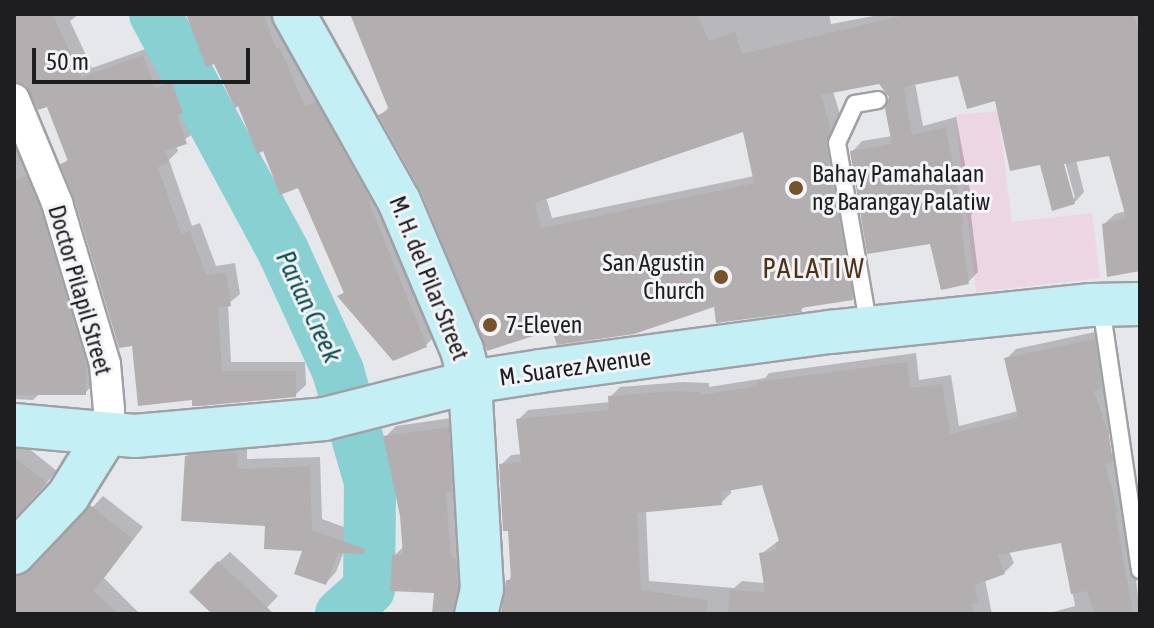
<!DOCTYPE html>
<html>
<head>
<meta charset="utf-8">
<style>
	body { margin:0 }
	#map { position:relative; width:1154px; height:628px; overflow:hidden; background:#e6e7eb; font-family:"Asap Condensed",sans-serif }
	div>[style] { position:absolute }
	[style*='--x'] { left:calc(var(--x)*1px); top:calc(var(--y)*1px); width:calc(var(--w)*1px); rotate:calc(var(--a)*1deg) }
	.commercial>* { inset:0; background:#ecd6e4 }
	.shadow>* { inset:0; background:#0003 }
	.river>* { height:52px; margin:-26px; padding:0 26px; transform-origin:26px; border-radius:26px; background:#88d0d2 }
	.building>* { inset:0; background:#b3afb1 }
	.roads { filter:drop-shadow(2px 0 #a1a1a5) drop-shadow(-2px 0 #a1a1a5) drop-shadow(0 2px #a1a1a5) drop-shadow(0 -2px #a1a1a5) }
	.lane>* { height:16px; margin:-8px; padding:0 8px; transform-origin:8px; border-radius:8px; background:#fff }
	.street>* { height:30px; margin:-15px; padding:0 15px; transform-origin:15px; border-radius:15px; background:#fff }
	.secondary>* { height:42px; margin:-21px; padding:0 21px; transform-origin:21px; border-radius:21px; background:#c4eff5 }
	.dots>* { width:22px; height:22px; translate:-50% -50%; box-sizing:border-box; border:4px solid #f3f4f8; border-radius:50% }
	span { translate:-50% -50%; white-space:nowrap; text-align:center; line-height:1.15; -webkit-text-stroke:6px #f3f4f8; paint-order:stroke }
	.poi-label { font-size:24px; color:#1e1e20 }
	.left { translate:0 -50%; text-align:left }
	.right { translate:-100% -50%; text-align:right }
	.street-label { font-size:24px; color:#1e1e20 }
	.water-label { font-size:26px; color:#0c4e50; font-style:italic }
	.quarter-label { font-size:28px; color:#4e3213; letter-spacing:2px }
	.frame { position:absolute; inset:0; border:16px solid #1e1e20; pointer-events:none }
	.scale { position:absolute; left:32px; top:48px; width:218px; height:36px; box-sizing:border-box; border:4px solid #1e1e20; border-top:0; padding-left:10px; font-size:24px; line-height:28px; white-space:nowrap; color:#1e1e20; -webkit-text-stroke:6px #f3f4f8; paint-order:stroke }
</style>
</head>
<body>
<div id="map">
	<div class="commercial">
		<div style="clip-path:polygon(998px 111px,1012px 222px,1092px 213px,1100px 278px,976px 292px,955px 115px)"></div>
	</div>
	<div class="shadow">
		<div style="clip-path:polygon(14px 14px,79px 14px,70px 21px,92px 68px,154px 46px,165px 79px,182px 73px,192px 101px,187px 106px,196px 132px,176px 145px,178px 151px,169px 160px,192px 226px,200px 223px,216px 266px,235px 263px,240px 294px,228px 304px,231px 362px,305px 362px,306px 385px,295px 395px,194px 398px,133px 343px,63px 164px,69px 158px,48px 104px,14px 61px)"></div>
		<div style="clip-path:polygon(188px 14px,276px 14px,315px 98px,326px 93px,380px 190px,435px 336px,426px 345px,340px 296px,345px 291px,299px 185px,264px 149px)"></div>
		<div style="clip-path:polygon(evenodd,352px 14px,829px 14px,831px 24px,884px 14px,1140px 14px,1140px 271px,1109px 274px,1104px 224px,1115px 214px,1126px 211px,1110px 154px,1076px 160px,1084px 192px,1074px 203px,996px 99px,960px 74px,915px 83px,923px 126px,956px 117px,974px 212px,971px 215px,978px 272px,968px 282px,852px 152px,862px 141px,892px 136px,891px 97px,880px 82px,833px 91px,841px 118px,863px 287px,852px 298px,806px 305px,801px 310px,715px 305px,553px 327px,423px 191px,381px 115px,390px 106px,352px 14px,745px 130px,754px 176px,552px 218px,546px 197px,745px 130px,352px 14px,1063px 154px,1075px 198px,1071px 198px,1059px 155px,1063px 154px)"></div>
		<div style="clip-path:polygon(24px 143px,95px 383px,85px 393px,40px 393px,33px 400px,14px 399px,14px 147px)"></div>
		<div style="clip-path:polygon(evenodd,1104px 330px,1111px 378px,1104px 385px,1117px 426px,1083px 460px,1114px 453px,1127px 501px,1140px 614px,1046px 614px,1075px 606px,1063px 541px,1009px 551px,1014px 563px,1004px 573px,985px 580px,992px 614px,501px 614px,508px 581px,513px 575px,501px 465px,511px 455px,522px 454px,518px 420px,528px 410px,610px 402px,610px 397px,620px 387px,683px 382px,709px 383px,709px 387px,765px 378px,769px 373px,916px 353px,919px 380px,951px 375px,959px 426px,1018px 411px,1006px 359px,1016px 349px,1104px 330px,764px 483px,781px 539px,761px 554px,765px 583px,742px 581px,734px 588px,649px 581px,646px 510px,721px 503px,731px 493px,731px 488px,764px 483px)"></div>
		<div style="clip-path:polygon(458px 417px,466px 614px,434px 614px,436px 591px,394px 556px,404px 546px,402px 516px,385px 437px,396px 426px)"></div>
		<div style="clip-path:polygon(17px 439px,57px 471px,14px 519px,14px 442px)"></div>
		<div style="clip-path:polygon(247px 443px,247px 459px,320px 457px,322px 519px,374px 538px,373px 542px,363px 552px,344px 551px,336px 572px,326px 583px,305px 549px,267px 524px,187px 456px,198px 446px)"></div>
		<div style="clip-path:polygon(103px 496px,143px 527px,104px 578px,140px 614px,14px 614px,14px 562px,33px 566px,43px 560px)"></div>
		<div style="clip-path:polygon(230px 552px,278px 596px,261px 614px,215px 614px,219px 562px)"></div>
	</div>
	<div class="river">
		<div style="--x:155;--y:14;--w:272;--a:61.6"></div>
		<div style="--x:284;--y:253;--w:130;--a:65.4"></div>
		<div style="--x:338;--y:371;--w:116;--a:73.9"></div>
		<div style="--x:370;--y:482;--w:107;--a:90.5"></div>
		<div style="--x:369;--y:589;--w:38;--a:138"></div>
	</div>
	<div class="building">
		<div style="clip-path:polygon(14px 14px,52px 14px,82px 77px,143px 55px,155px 88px,172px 82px,183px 113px,177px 115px,187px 144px,165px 151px,169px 163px,158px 167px,181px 234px,190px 231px,206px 275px,226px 273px,231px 306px,218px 308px,222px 371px,296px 371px,296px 397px,200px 406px,192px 406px,192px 400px,138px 406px,132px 346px,119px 348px,74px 198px,60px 164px,68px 161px,47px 107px,38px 110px,26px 85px,14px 81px)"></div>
		<div style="clip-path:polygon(186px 14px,264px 14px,276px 49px,280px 48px,305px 106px,316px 102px,371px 201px,369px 202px,427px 347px,393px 361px,337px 296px,344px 293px,298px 188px,280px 195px,263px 151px,257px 154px,238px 106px,235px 108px,214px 64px,206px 67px)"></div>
		<div style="clip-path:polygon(evenodd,350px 14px,697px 14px,709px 41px,735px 32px,742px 54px,909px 14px,1134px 14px,1140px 36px,1140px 271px,1107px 277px,1102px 224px,1126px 218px,1109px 156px,1064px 164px,1075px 204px,1052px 211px,1040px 165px,1010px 171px,995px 101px,967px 109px,958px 76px,904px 87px,912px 135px,946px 127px,964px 225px,961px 225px,969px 284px,941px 290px,930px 244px,867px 254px,850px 151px,892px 144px,885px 109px,889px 97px,879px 84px,821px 95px,831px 130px,826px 145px,853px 300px,801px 308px,802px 312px,716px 323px,714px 307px,634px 334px,557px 345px,552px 330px,487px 351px,421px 192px,378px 115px,389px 110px,350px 14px,743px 132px,754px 183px,541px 228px,535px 203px,743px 132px)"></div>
		<div style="clip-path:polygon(26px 176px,40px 209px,86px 364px,86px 395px,14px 395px,14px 181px)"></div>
		<div style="clip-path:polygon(1095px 339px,1102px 389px,1094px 391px,1109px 435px,1113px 461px,1105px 463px,1118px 512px,1115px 513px,1133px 614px,1095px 614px,1087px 591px,1071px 594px,1061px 543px,998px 555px,1005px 574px,975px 585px,978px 603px,971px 604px,974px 614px,728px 614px,730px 590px,765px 592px,759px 553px,777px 550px,775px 543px,779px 541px,762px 485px,721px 492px,722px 505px,637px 513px,641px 590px,708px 600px,707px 614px,501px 614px,506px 580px,511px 580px,508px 531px,503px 531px,499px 464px,521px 462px,516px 419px,609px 410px,608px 396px,673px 391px,700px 392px,700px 395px,758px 386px,757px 382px,907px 362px,910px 388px,942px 384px,950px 434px,1018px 417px,1004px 358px)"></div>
		<div style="clip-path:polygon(449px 427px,452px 492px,446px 493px,451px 558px,456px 559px,458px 587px,453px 614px,432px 614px,434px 593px,390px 591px,392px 555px,403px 555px,400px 516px,383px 436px)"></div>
		<div style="clip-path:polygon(222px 452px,238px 453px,237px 469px,310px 466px,312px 530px,365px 549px,364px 554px,338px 553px,326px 585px,294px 574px,302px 551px,264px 549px,265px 526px,181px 521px,185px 456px)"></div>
		<div style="clip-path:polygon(14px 457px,47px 483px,16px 516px,14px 514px)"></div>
		<div style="clip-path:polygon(90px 505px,133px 539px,94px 591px,118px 614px,14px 614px,14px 576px,31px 570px)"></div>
		<div style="clip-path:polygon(218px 561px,274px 614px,212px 614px,189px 592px)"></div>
	</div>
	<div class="roads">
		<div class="lane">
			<div style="--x:1101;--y:306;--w:267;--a:81.6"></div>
			<div style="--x:869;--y:328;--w:188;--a:-99.8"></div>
			<div style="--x:837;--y:143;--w:43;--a:-65.2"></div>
			<div style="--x:855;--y:104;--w:23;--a:-10"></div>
		</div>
		<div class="street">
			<div style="--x:14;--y:99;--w:113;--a:67.5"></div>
			<div style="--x:57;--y:203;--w:168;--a:73.4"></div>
			<div style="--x:105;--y:364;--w:46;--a:85"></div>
			<div style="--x:109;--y:410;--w:25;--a:97"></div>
		</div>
		<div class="secondary">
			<div style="--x:294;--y:14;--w:214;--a:60.7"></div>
			<div style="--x:399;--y:201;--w:162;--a:67.1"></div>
			<div style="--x:462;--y:350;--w:33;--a:76"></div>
			<div style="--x:470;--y:382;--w:207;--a:86.7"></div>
			<div style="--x:482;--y:589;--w:26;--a:103"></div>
			<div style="--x:14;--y:425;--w:121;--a:5.2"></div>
			<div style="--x:135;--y:436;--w:190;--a:-5.1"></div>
			<div style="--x:324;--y:419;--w:151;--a:-14.2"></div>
			<div style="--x:470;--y:382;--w:72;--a:-8.8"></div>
			<div style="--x:541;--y:371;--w:292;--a:-7.7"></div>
			<div style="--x:830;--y:332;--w:263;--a:-5.9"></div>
			<div style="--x:1092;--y:305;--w:48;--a:-1.2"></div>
			<div style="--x:14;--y:553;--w:79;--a:-46.5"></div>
			<div style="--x:68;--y:496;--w:72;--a:-58.1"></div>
		</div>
	</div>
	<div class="dots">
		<div style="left:796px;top:188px;background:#77522d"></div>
		<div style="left:721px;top:277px;background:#77522d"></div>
		<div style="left:490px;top:325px;background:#77522d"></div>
	</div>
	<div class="poi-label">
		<span class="left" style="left:812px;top:188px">Bahay Pamahalaan<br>ng Barangay Palatiw</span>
		<span class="right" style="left:705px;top:277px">San Agustin<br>Church</span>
		<span class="left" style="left:506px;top:325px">7-Eleven</span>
	</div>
	<div class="street-label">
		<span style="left:429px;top:278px;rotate:68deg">M. H. del Pilar Street</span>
		<span style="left:80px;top:290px;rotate:74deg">Doctor Pilapil Street</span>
		<span style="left:575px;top:367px;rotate:-8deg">M. Suarez Avenue</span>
	</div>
	<div class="water-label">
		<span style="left:308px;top:307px;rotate:65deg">Parian Creek</span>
	</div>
	<div class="quarter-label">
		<span style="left:814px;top:268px">PALATIW</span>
	</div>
	<div class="frame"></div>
	<div class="scale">50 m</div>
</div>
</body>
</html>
